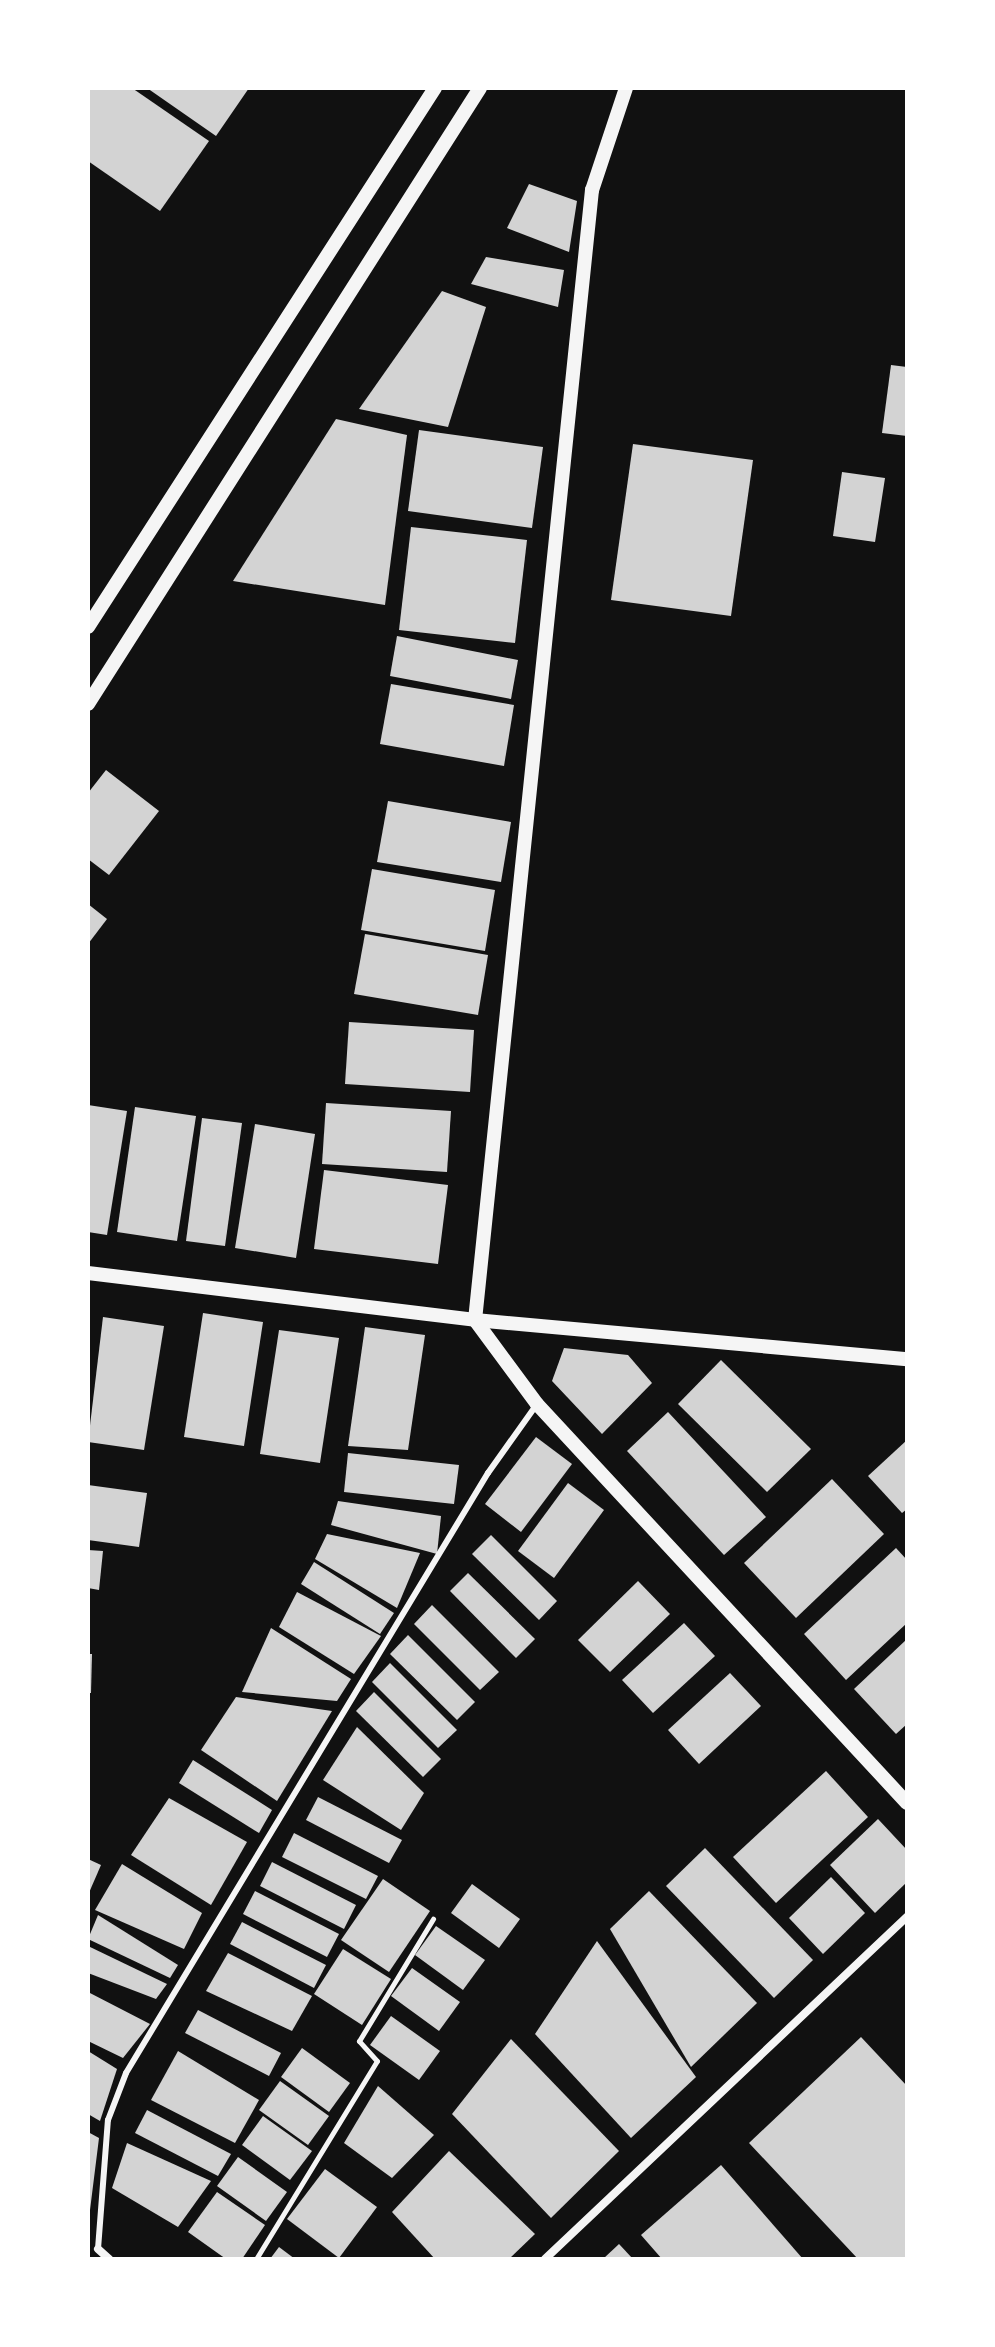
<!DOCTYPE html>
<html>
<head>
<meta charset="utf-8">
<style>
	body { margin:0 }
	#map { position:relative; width:995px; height:2347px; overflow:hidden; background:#111; font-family:"DM Sans",sans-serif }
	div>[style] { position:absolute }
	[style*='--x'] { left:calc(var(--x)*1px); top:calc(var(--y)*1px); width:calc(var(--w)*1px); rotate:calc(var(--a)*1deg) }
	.building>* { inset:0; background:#d3d3d3 }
	.path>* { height:5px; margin:-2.5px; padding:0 2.5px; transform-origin:2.5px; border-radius:2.5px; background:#f5f5f5 }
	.service>* { height:6px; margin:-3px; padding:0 3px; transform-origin:3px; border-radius:3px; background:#f5f5f5 }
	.minor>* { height:8px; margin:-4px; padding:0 4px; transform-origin:4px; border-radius:4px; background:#f5f5f5 }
	.tertiary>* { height:14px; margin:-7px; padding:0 7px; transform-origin:7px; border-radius:7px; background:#f5f5f5 }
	span { translate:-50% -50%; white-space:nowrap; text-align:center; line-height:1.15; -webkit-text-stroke:6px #fff; paint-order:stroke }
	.frame { position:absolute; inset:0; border:90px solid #fff; pointer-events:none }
</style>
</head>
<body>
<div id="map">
	<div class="building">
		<div style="clip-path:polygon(88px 88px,132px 88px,209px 141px,160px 211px,88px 161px)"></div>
		<div style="clip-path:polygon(147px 88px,249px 88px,216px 136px)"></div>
		<div style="clip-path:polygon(529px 184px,577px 201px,569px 252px,507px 228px)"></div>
		<div style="clip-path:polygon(486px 257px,564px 270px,558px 307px,471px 284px)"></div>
		<div style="clip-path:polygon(442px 291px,486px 307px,448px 427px,359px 409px)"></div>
		<div style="clip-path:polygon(891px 365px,907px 367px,907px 436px,882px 433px)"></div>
		<div style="clip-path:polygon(336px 419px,407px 435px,385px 605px,233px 581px)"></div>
		<div style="clip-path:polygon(419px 430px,543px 447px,532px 528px,408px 511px)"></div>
		<div style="clip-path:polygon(633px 444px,753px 460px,731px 616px,611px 600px)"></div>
		<div style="clip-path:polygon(842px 472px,885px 478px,875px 542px,833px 536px)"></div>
		<div style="clip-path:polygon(411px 527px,527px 540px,515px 643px,399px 630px)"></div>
		<div style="clip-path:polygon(397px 636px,518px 660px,511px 699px,390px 676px)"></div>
		<div style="clip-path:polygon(391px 684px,514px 705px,504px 766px,380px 744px)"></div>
		<div style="clip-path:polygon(106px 770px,159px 811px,109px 875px,88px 859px,88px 793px)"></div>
		<div style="clip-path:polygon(388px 801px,511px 822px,501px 882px,377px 862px)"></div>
		<div style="clip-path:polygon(372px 869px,495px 890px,485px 951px,361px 930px)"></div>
		<div style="clip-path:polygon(88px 904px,107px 919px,88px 944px)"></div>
		<div style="clip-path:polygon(365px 934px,488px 955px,478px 1015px,354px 994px)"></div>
		<div style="clip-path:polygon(349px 1022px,474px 1030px,470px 1092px,345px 1084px)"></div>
		<div style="clip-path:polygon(326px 1103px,451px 1111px,447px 1172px,322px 1164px)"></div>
		<div style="clip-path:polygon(88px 1105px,127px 1111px,107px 1235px,88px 1232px)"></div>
		<div style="clip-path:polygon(135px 1107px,196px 1116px,177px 1241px,117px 1232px)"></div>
		<div style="clip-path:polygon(202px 1118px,242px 1123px,225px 1246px,186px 1241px)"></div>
		<div style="clip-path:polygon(255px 1124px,315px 1134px,296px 1258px,235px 1248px)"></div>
		<div style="clip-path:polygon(324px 1170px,448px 1185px,438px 1264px,314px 1249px)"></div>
		<div style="clip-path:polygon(203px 1313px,263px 1322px,244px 1446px,184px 1437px)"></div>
		<div style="clip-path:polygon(103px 1317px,164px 1326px,144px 1450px,88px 1442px)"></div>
		<div style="clip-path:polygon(365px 1327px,425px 1335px,408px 1450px,348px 1446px)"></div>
		<div style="clip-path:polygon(279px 1330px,339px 1338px,320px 1463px,260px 1454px)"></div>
		<div style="clip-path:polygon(564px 1348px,628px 1355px,652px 1383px,602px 1434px,552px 1381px)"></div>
		<div style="clip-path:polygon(721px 1360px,811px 1449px,767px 1492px,678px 1404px)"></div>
		<div style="clip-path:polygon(668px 1412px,766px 1517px,724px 1555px,627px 1451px)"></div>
		<div style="clip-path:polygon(536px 1437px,572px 1464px,521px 1532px,485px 1504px)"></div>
		<div style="clip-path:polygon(907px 1440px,907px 1509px,902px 1513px,868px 1476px)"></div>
		<div style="clip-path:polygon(348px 1453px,459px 1465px,454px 1504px,344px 1492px)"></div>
		<div style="clip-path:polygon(832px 1479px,884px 1534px,796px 1618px,744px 1563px)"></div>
		<div style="clip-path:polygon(568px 1483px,604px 1510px,554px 1578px,518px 1551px)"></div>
		<div style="clip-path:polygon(88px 1485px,147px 1493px,139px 1547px,88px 1540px)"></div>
		<div style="clip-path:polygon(338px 1501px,441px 1516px,437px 1554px,331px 1525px)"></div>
		<div style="clip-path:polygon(327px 1534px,420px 1553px,397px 1608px,315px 1559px)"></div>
		<div style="clip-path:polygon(491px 1535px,557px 1601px,539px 1620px,472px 1554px)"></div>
		<div style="clip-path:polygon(896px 1548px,907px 1560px,907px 1623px,846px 1680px,804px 1634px)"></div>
		<div style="clip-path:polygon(88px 1550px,103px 1551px,99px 1590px,88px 1588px)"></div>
		<div style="clip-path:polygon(314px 1562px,394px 1613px,380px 1634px,301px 1584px)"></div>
		<div style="clip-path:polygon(468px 1573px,535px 1639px,516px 1658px,450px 1591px)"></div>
		<div style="clip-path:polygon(638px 1581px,670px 1614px,610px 1672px,578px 1640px)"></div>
		<div style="clip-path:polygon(297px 1592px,381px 1636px,354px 1674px,279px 1627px)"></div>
		<div style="clip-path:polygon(432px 1605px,499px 1672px,480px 1690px,414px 1624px)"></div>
		<div style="clip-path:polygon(684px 1623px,715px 1656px,653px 1713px,622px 1680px)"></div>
		<div style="clip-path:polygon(271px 1628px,351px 1679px,337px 1701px,242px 1692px)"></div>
		<div style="clip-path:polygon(408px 1635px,475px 1702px,457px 1720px,390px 1654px)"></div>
		<div style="clip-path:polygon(907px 1639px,907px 1724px,896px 1734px,854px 1689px)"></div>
		<div style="clip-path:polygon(88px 1654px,92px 1654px,91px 1693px,88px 1693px)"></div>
		<div style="clip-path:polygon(390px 1663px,457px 1730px,438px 1748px,372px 1682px)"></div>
		<div style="clip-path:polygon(730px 1673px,761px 1706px,699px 1764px,668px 1730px)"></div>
		<div style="clip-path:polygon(374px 1692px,441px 1759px,423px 1777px,356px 1711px)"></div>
		<div style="clip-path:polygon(236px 1697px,332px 1711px,277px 1801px,201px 1750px)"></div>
		<div style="clip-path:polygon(357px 1727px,424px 1793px,401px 1830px,323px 1780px)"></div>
		<div style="clip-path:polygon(193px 1760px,272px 1810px,259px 1833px,179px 1783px)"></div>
		<div style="clip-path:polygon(826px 1771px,868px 1817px,776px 1903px,733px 1857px)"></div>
		<div style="clip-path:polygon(318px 1797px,402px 1840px,389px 1863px,306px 1820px)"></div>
		<div style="clip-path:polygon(169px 1798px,247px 1842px,211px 1905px,131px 1855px)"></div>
		<div style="clip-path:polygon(878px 1819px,907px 1850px,907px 1882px,875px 1913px,830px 1865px)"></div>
		<div style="clip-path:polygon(294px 1833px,378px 1876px,366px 1899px,282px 1857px)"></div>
		<div style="clip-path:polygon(705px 1848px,813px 1960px,774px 1998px,666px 1886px)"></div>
		<div style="clip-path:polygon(88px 1859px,101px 1865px,88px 1895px)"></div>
		<div style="clip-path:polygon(272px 1862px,356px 1905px,344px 1929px,260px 1886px)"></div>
		<div style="clip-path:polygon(122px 1864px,202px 1913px,184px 1949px,95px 1910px)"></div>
		<div style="clip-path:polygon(831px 1877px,865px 1913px,823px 1954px,789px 1918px)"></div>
		<div style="clip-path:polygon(383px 1879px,430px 1911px,389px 1972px,341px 1940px)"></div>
		<div style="clip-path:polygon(472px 1884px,520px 1919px,499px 1948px,451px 1913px)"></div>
		<div style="clip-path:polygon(255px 1891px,339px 1934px,327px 1957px,243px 1914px)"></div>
		<div style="clip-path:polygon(649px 1891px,757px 2003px,691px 2067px,610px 1929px)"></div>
		<div style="clip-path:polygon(98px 1915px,178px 1965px,170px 1978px,88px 1939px)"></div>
		<div style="clip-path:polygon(242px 1922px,326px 1965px,314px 1988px,230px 1944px)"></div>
		<div style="clip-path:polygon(436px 1926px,485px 1960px,463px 1990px,415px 1955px)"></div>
		<div style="clip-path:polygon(597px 1941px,696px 2077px,631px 2138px,535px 2034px)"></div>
		<div style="clip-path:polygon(88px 1946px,167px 1984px,156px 1999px,88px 1973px)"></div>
		<div style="clip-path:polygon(343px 1949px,391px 1979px,362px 2025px,314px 1994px)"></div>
		<div style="clip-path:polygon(228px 1953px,312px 1996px,292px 2031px,206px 1991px)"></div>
		<div style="clip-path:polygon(412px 1968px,460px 2002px,439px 2031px,391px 1996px)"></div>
		<div style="clip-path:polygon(88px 1992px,150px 2024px,123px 2058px,88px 2041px)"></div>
		<div style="clip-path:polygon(198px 2010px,281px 2053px,269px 2076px,185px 2033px)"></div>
		<div style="clip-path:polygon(391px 2016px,440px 2051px,419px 2080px,370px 2045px)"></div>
		<div style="clip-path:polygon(861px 2037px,907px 2086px,907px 2259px,858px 2259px,749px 2143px)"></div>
		<div style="clip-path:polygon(511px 2039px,619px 2151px,551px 2218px,452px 2114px)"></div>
		<div style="clip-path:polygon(302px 2048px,350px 2083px,329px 2112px,281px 2077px)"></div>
		<div style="clip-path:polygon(88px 2051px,117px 2069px,100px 2121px,88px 2114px)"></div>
		<div style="clip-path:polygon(178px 2051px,259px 2100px,235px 2143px,151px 2100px)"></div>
		<div style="clip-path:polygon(280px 2081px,329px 2116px,308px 2145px,259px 2110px)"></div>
		<div style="clip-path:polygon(378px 2086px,434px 2135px,392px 2178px,344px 2143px)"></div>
		<div style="clip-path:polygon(147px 2110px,231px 2154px,218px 2176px,135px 2133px)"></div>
		<div style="clip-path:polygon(263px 2116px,312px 2151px,290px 2180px,242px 2145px)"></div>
		<div style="clip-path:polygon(88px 2132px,99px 2138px,90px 2210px,88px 2209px)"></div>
		<div style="clip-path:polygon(127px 2143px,211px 2181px,178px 2227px,112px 2188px)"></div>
		<div style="clip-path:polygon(449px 2151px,535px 2234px,509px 2259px,435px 2259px,392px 2212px)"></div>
		<div style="clip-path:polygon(238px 2157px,287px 2192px,266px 2221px,217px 2186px)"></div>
		<div style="clip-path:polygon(721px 2165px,803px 2259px,662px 2259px,641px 2235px)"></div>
		<div style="clip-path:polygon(325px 2169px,377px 2207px,339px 2258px,287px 2219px)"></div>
		<div style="clip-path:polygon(217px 2192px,265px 2225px,242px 2259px,226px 2259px,188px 2232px)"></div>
		<div style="clip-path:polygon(619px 2244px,633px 2259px,603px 2259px)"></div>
		<div style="clip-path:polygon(279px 2247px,295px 2259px,270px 2259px)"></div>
	</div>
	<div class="path">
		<div style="--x:256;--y:2259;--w:232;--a:-58.6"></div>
		<div style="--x:377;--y:2061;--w:27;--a:-132"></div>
		<div style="--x:359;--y:2041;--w:143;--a:-58.8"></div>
	</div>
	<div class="service">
		<div style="--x:98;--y:2249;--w:129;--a:-85.6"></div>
		<div style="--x:108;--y:2120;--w:50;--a:-69"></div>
		<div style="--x:126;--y:2073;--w:701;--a:-58.9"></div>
		<div style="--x:488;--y:1473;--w:85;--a:-54.6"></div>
	</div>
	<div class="minor">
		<div style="--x:98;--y:2249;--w:15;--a:42"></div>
		<div style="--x:545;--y:2259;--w:498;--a:-43.4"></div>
	</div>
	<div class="tertiary">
		<div style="--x:626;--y:88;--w:108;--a:108.4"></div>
		<div style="--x:592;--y:190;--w:1136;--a:95.91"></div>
		<div style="--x:475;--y:1320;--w:104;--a:53.6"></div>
		<div style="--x:537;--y:1404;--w:544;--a:47.16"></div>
		<div style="--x:88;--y:627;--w:641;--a:-57.23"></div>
		<div style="--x:88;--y:704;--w:730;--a:-57.53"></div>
		<div style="--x:88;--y:1273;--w:390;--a:6.9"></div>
		<div style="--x:475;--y:1320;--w:434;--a:5.2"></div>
	</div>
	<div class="frame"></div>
</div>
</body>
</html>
